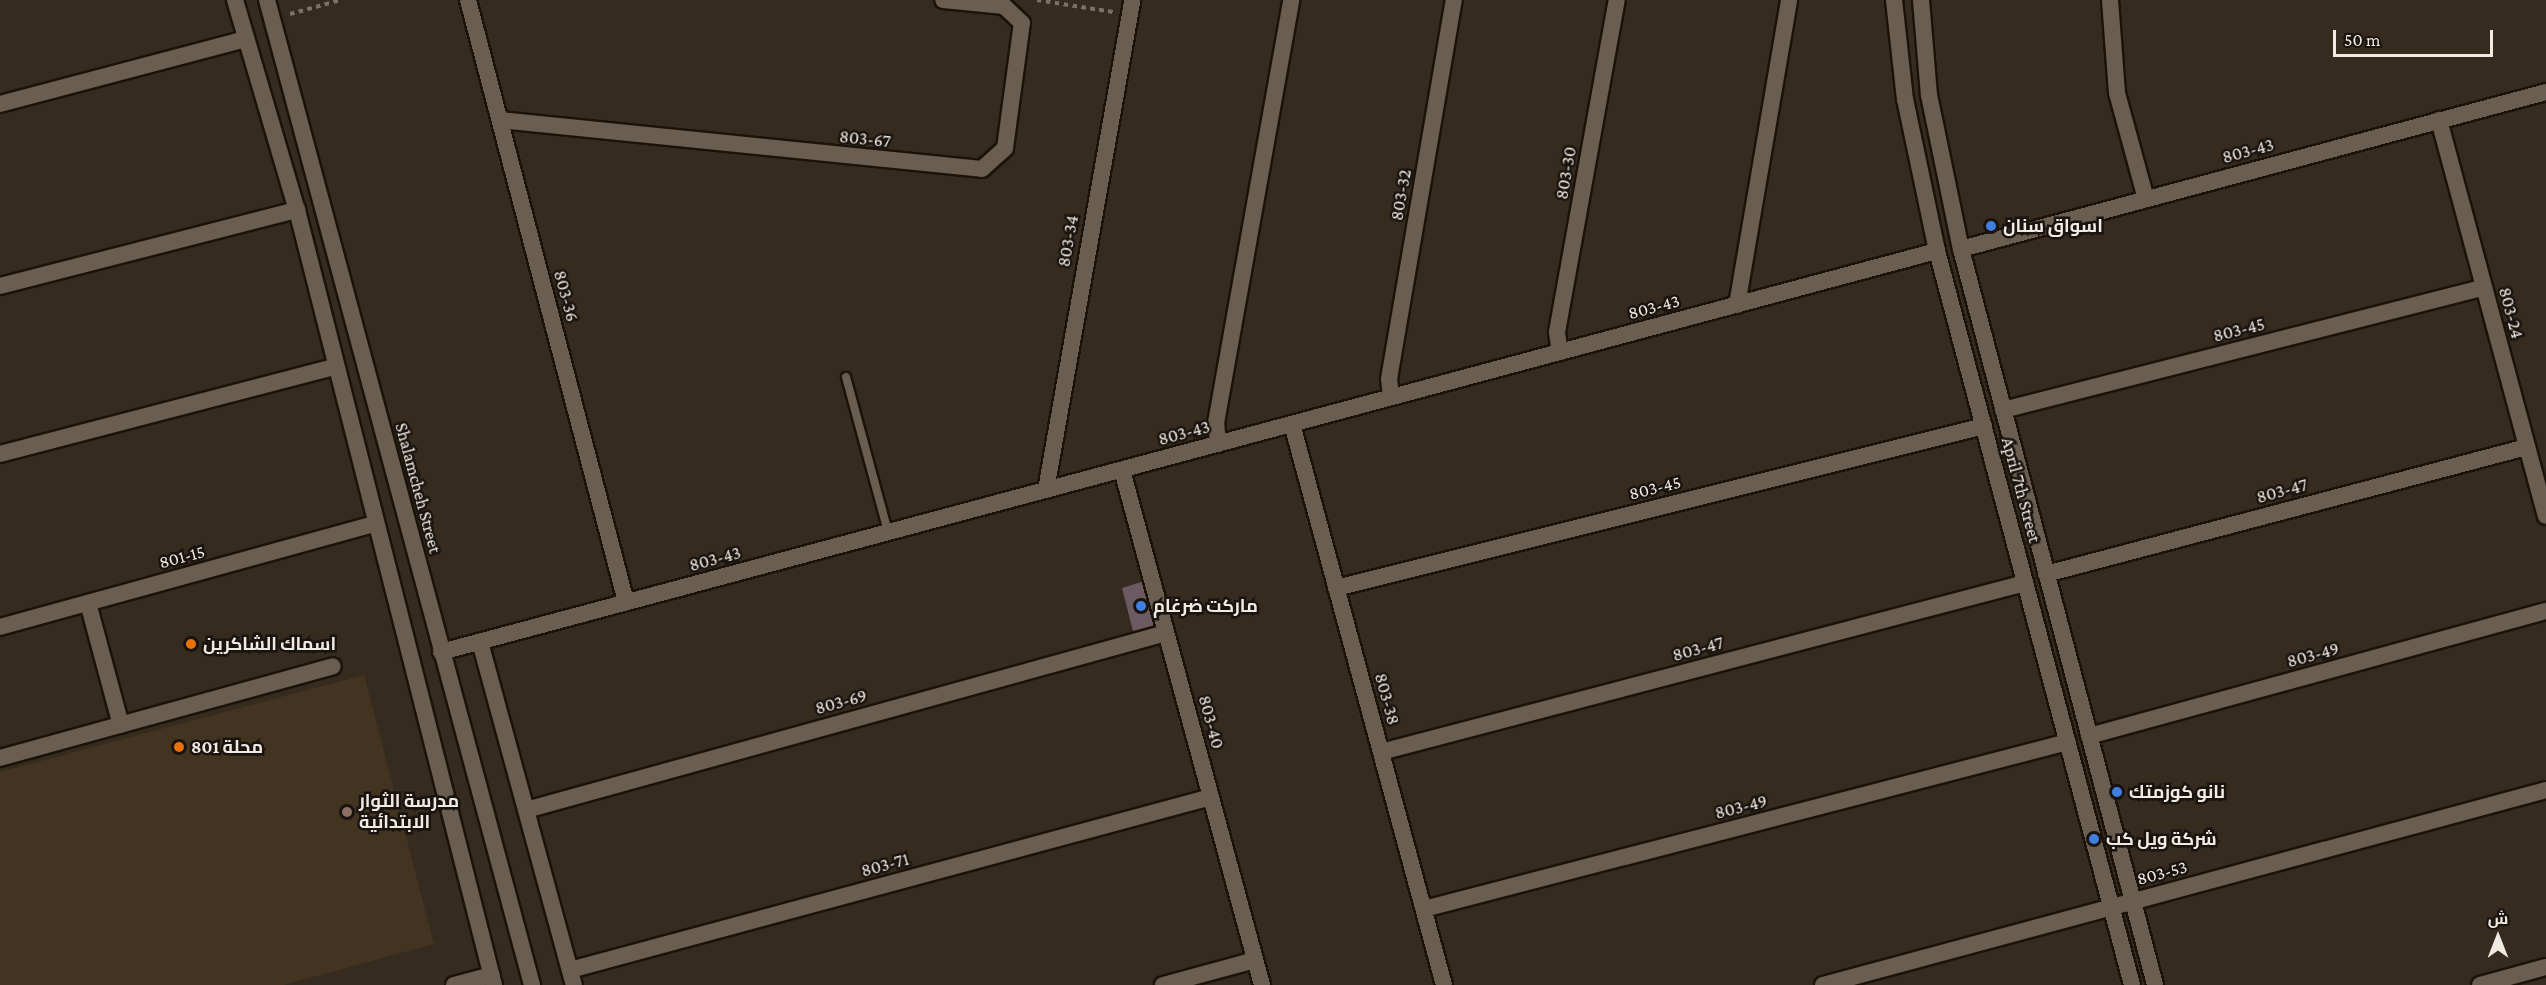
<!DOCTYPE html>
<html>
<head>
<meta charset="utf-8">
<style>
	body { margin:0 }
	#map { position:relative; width:2546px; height:985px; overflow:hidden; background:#352b1e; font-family:"Crimson Pro",Cairo,serif }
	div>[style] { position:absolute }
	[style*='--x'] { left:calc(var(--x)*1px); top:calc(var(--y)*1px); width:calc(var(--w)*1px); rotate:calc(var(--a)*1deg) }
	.built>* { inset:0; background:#423421 }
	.building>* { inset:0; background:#6c5a63 }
	.path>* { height:4px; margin-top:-2px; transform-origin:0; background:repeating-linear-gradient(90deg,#7b7267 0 4.5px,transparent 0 9px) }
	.roads { filter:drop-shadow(2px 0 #1c1308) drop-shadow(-2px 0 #1c1308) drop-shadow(0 2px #1c1308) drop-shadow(0 -2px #1c1308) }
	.service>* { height:8px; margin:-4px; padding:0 4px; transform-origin:4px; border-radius:4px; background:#695e50 }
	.minor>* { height:16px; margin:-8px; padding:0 8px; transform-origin:8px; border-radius:8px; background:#695e50 }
	.tertiary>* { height:16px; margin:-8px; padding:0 8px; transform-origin:8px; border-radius:8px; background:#695e50 }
	.dots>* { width:16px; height:16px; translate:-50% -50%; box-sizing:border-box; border:3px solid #19140f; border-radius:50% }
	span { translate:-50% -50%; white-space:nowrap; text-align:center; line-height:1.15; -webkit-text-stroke:5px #19140f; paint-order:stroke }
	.street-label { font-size:18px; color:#f1eae2 }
	.poi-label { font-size:18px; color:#f1eae2; font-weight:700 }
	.left { translate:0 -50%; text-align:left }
	.north { position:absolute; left:2468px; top:907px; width:60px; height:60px; -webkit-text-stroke:4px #19140f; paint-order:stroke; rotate:0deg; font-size:16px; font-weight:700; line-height:24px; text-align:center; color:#f1eae2 }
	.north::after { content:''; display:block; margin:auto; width:21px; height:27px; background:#f1eae2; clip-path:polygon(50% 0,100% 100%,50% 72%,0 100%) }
	.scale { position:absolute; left:2333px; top:30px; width:160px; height:27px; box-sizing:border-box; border:3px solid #f1eae2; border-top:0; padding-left:8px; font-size:18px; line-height:21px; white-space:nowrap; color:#f1eae2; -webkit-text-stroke:4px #19140f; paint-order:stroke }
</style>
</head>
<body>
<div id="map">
	<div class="built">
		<div style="clip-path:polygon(364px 675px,434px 944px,284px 985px,0 985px,0 772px)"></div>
	</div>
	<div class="building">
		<div style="clip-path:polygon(1148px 580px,1159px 624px,1133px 631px,1122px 588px)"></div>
	</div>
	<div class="path">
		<div style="--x:1037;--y:0;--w:77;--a:9"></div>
		<div style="--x:290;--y:14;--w:53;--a:-15.4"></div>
	</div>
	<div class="roads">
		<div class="service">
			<div style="--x:846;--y:377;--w:161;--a:74.8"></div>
		</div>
		<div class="minor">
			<div style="--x:468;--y:0;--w:622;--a:75.29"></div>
			<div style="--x:2110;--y:0;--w:93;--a:85.7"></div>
			<div style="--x:2117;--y:93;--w:110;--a:74.7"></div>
			<div style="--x:0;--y:104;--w:254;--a:-14.8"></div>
			<div style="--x:500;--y:120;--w:484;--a:5.8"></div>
			<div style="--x:982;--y:169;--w:31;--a:-42"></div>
			<div style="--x:1005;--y:148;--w:126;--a:-82.3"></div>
			<div style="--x:1022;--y:23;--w:25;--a:-137"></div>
			<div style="--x:1004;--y:6;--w:61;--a:-174.4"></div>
			<div style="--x:2439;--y:120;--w:410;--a:74.9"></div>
			<div style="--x:1961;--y:249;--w:606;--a:-15.02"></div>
			<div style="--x:0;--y:286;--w:307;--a:-14.4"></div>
			<div style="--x:1737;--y:305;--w:309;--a:-80.3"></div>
			<div style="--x:1560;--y:352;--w:20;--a:-99"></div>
			<div style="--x:1557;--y:332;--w:337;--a:-79.8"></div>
			<div style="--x:1391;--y:397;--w:18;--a:-96"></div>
			<div style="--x:1389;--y:379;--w:385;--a:-80.3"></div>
			<div style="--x:2003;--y:410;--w:496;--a:-14.3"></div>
			<div style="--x:1292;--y:424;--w:581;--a:74.84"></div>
			<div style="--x:1218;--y:444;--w:21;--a:-95"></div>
			<div style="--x:1216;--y:423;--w:430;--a:-79.9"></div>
			<div style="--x:0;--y:454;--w:344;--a:-14.6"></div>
			<div style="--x:1122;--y:470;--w:534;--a:74.79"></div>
			<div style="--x:1046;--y:490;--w:497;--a:-80"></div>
			<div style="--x:2046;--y:574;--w:497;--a:-14.8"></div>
			<div style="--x:1336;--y:588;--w:668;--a:-14.04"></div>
			<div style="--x:88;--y:603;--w:126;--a:74.9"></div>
			<div style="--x:0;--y:627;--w:388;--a:-15.4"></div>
			<div style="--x:480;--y:642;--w:356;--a:74.7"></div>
			<div style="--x:441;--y:652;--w:1549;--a:-15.01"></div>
			<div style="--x:2089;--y:736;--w:474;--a:-15.3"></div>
			<div style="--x:1381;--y:752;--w:666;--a:-14.7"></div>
			<div style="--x:0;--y:758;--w:345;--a:-15.4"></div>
			<div style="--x:526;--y:810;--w:664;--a:-15.46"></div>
			<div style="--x:1424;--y:909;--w:665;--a:-14.54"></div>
			<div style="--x:570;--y:970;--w:664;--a:-15.1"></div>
			<div style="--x:454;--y:985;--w:39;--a:-15"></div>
			<div style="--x:1163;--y:985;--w:95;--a:-15.2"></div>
			<div style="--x:1823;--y:985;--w:749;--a:-15.09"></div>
			<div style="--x:2480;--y:985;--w:68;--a:-15.3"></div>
		</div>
		<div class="tertiary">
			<div style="--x:235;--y:0;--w:219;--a:73.6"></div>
			<div style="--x:297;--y:210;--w:800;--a:75.74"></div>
			<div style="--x:267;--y:0;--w:1020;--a:74.94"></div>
			<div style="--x:1894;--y:0;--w:100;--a:83.7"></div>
			<div style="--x:1905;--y:99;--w:155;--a:78.1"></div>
			<div style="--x:1937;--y:251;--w:759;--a:75.12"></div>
			<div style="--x:1921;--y:0;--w:95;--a:85.2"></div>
			<div style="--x:1929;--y:95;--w:157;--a:78.3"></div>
			<div style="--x:1961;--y:249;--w:761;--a:75.23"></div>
		</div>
	</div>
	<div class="dots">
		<div style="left:1991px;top:226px;background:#3f7fe0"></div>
		<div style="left:1141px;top:606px;background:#3f7fe0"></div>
		<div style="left:191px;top:644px;background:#e8710a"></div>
		<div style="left:179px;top:747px;background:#e8710a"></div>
		<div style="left:2117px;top:792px;background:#3f7fe0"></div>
		<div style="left:347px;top:812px;background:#8d6e63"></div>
		<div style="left:2094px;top:839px;background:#3f7fe0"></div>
	</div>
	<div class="street-label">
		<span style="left:865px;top:139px;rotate:6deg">803-67</span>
		<span style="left:2248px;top:151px;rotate:-15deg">803-43</span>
		<span style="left:1566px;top:173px;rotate:-80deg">803-30</span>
		<span style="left:1401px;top:195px;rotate:-80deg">803-32</span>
		<span style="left:1068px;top:241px;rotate:-80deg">803-34</span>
		<span style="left:566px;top:296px;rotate:75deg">803-36</span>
		<span style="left:1654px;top:307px;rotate:-15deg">803-43</span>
		<span style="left:2511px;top:313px;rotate:75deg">803-24</span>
		<span style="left:2239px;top:330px;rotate:-14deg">803-45</span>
		<span style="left:1184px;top:433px;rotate:-15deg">803-43</span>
		<span style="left:418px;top:488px;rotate:75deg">Shalamcheh Street</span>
		<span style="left:1655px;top:488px;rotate:-14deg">803-45</span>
		<span style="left:2021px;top:490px;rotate:75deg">April 7th Street</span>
		<span style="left:2282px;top:491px;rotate:-15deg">803-47</span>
		<span style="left:182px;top:557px;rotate:-15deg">801-15</span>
		<span style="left:715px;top:559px;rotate:-15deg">803-43</span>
		<span style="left:1698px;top:649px;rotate:-15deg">803-47</span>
		<span style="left:2313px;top:655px;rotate:-15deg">803-49</span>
		<span style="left:1387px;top:699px;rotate:75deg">803-38</span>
		<span style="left:841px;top:702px;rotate:-15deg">803-69</span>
		<span style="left:1211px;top:722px;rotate:75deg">803-40</span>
		<span style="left:1741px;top:807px;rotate:-14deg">803-49</span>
		<span style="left:885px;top:865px;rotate:-15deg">803-71</span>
		<span style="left:2162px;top:873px;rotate:-15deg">803-53</span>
	</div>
	<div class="poi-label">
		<span class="left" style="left:2003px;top:226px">اسواق سنان</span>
		<span class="left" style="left:1153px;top:606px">ماركت ضرغام</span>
		<span class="left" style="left:203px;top:644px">اسماك الشاكرين</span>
		<span class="left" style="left:191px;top:747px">محلة 801</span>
		<span class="left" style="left:2129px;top:792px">نانو كوزمتك</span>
		<span class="left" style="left:359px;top:812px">مدرسة الثوار<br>الابتدائية</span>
		<span class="left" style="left:2106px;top:839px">شركة ويل كب</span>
	</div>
	<div class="north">ش</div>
	<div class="scale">50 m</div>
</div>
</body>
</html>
